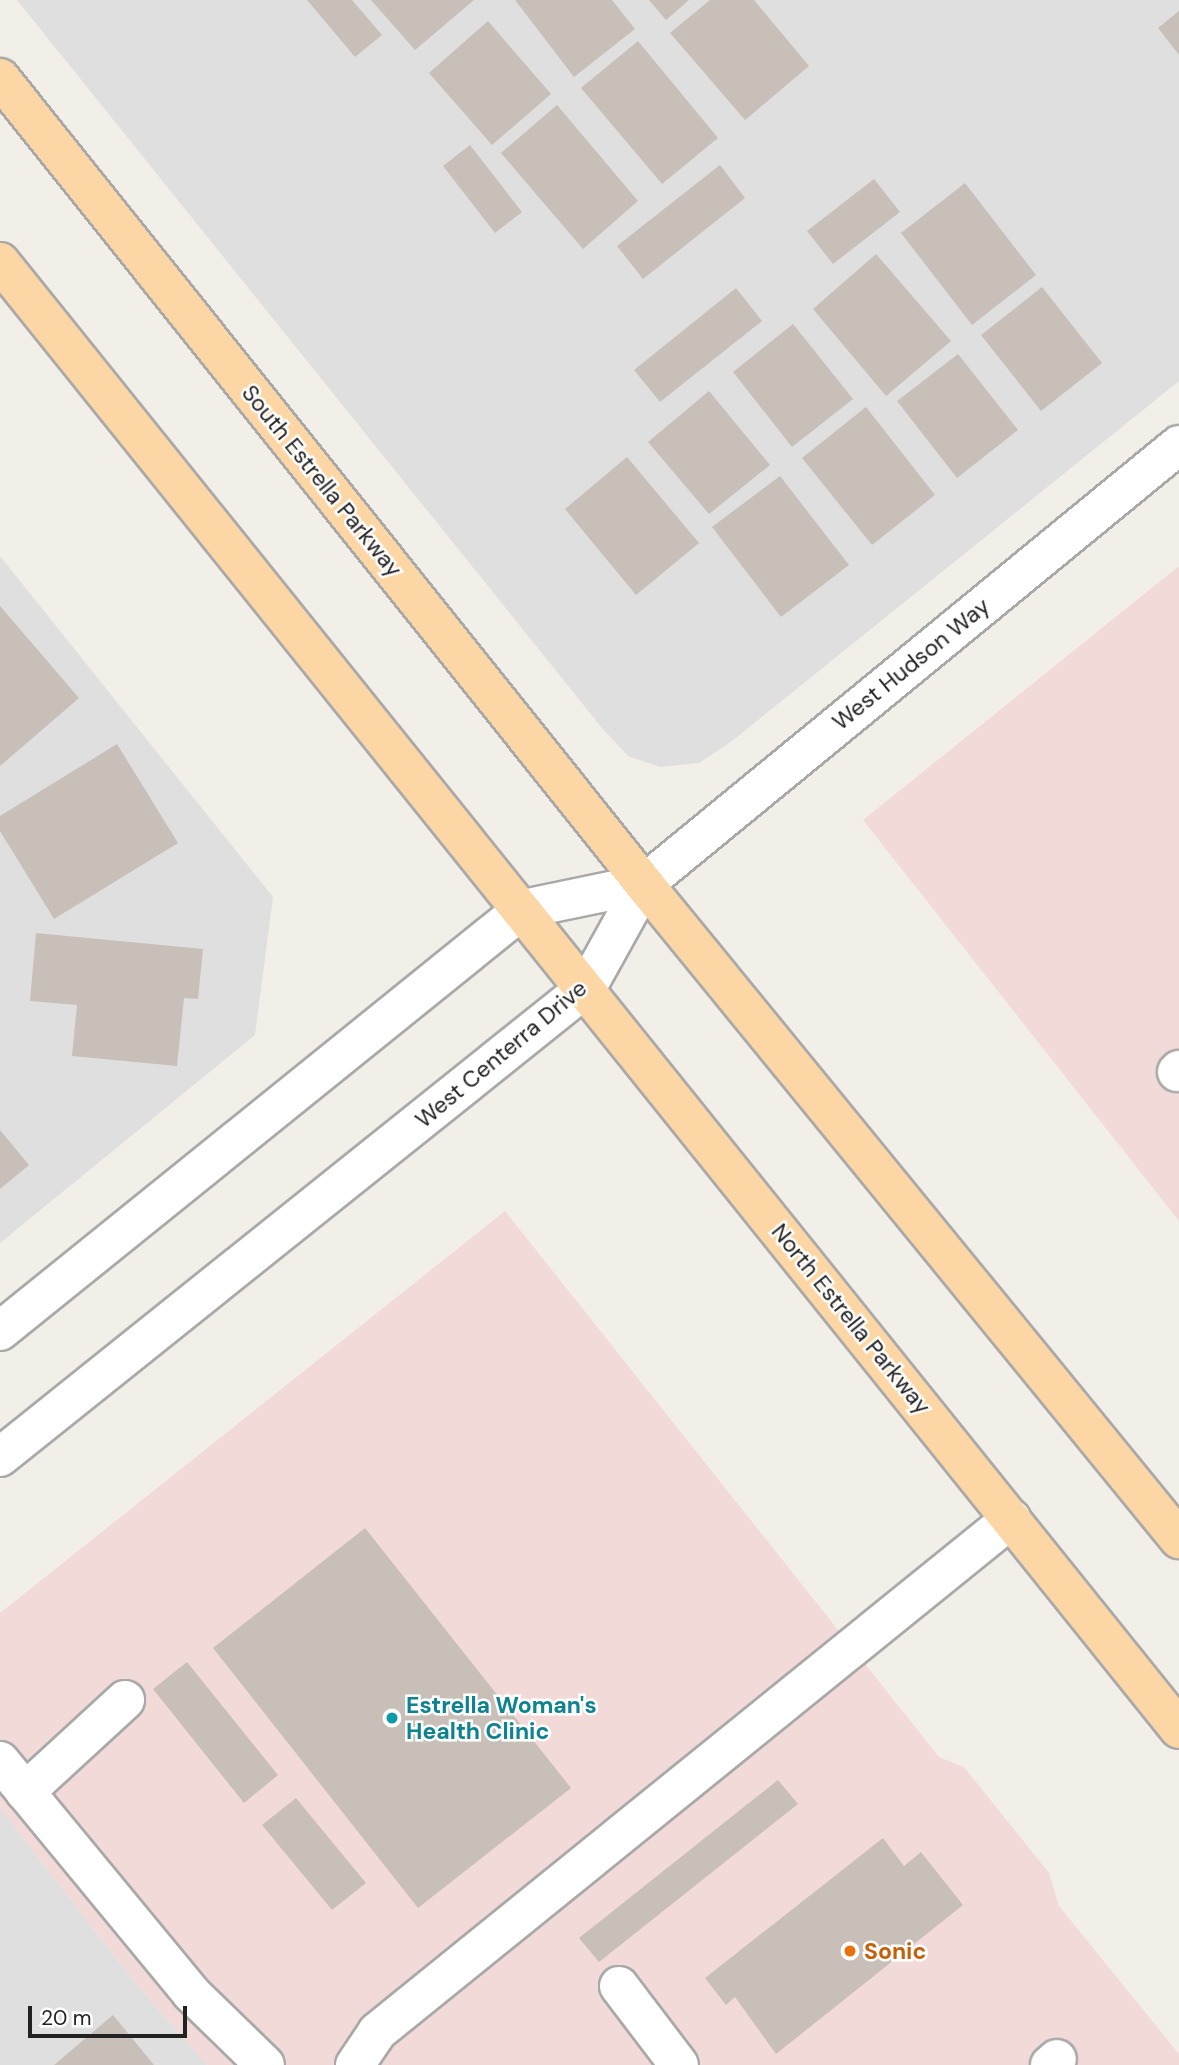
<!DOCTYPE html>
<html>
<head>
<meta charset="utf-8">
<style>
	body { margin:0 }
	#map { position:relative; width:1179px; height:2065px; overflow:hidden; background:#f2efe9; font-family:"DM Sans",sans-serif }
	div>[style] { position:absolute }
	[style*='--x'] { left:calc(var(--x)*1px); top:calc(var(--y)*1px); width:calc(var(--w)*1px); rotate:calc(var(--a)*1deg) }
	.residential>* { inset:0; background:#e0dfdf }
	.commercial>* { inset:0; background:#f2dad9 }
	.building>* { inset:0; background:#c7bfb8 }
	.roads { filter:drop-shadow(2px 0 #a9a9a9) drop-shadow(-2px 0 #a9a9a9) drop-shadow(0 2px #a9a9a9) drop-shadow(0 -2px #a9a9a9) }
	.minor>* { height:38px; margin:-19px; padding:0 19px; transform-origin:19px; border-radius:19px; background:#fff }
	.major>* { height:38px; margin:-19px; padding:0 19px; transform-origin:19px; border-radius:19px; background:#fcd6a4 }
	.dots>* { width:19px; height:19px; translate:-50% -50%; box-sizing:border-box; border:4px solid #fff; border-radius:50% }
	span { translate:-50% -50%; white-space:nowrap; text-align:center; line-height:1.15; -webkit-text-stroke:5px #fff; paint-order:stroke }
	.street-label { font-size:23px; color:#222 }
	.culture-label { font-size:23px; color:#0d838f; font-weight:700 }
	.left { translate:0 -50%; text-align:left }
	.food-label { font-size:23px; color:#c56008; font-weight:700 }
	.scale { position:absolute; left:28px; top:2006px; width:159px; height:32px; box-sizing:border-box; border:4px solid #222; border-top:0; padding-left:9px; font-size:21px; line-height:24px; white-space:nowrap; color:#222; -webkit-text-stroke:5px #fff; paint-order:stroke }
</style>
</head>
<body>
<div id="map">
	<div class="residential">
		<div style="clip-path:polygon(17px 0,1179px 0,1179px 381px,732px 741px,699px 763px,660px 767px,628px 756px,602px 728px)"></div>
		<div style="clip-path:polygon(0 556px,273px 897px,255px 1035px,0 1243px)"></div>
		<div style="clip-path:polygon(0 1808px,136px 1984px,207px 2065px,0 2065px)"></div>
	</div>
	<div class="commercial">
		<div style="clip-path:polygon(1179px 566px,1179px 1221px,863px 820px)"></div>
		<div style="clip-path:polygon(505px 1211px,939px 1757px,964px 1767px,1049px 1873px,1059px 1906px,1179px 2054px,1179px 2065px,207px 2065px,136px 1984px,0 1808px,0 1613px)"></div>
	</div>
	<div class="building">
		<div style="clip-path:polygon(307px 0,352px 0,382px 35px,355px 57px)"></div>
		<div style="clip-path:polygon(371px 0,474px 0,415px 50px)"></div>
		<div style="clip-path:polygon(515px 0,612px 0,635px 29px,574px 77px)"></div>
		<div style="clip-path:polygon(649px 0,689px 0,666px 20px)"></div>
		<div style="clip-path:polygon(710px 0,754px 0,809px 66px,745px 120px,670px 33px)"></div>
		<div style="clip-path:polygon(1179px 11px,1179px 55px,1158px 28px)"></div>
		<div style="clip-path:polygon(488px 21px,551px 94px,492px 145px,429px 73px)"></div>
		<div style="clip-path:polygon(638px 41px,718px 138px,662px 184px,581px 88px)"></div>
		<div style="clip-path:polygon(557px 105px,638px 201px,583px 249px,501px 153px)"></div>
		<div style="clip-path:polygon(470px 145px,522px 212px,495px 233px,443px 166px)"></div>
		<div style="clip-path:polygon(720px 165px,745px 198px,643px 279px,617px 246px)"></div>
		<div style="clip-path:polygon(874px 179px,900px 212px,833px 264px,807px 231px)"></div>
		<div style="clip-path:polygon(965px 183px,1036px 275px,972px 325px,901px 233px)"></div>
		<div style="clip-path:polygon(876px 254px,951px 341px,886px 396px,813px 309px)"></div>
		<div style="clip-path:polygon(1042px 287px,1102px 363px,1041px 411px,981px 335px)"></div>
		<div style="clip-path:polygon(736px 288px,762px 321px,660px 402px,634px 370px)"></div>
		<div style="clip-path:polygon(793px 324px,853px 399px,792px 447px,733px 372px)"></div>
		<div style="clip-path:polygon(958px 354px,1018px 430px,957px 478px,897px 401px)"></div>
		<div style="clip-path:polygon(709px 391px,770px 465px,709px 514px,648px 442px)"></div>
		<div style="clip-path:polygon(866px 407px,935px 495px,872px 545px,802px 458px)"></div>
		<div style="clip-path:polygon(627px 457px,699px 543px,636px 595px,565px 509px)"></div>
		<div style="clip-path:polygon(780px 476px,849px 565px,781px 617px,712px 527px)"></div>
		<div style="clip-path:polygon(0 606px,79px 698px,0 766px)"></div>
		<div style="clip-path:polygon(117px 744px,178px 843px,54px 919px,0 831px,0 816px)"></div>
		<div style="clip-path:polygon(36px 933px,203px 949px,198px 999px,184px 998px,177px 1066px,72px 1056px,77px 1005px,30px 1001px)"></div>
		<div style="clip-path:polygon(0 1130px,29px 1165px,0 1189px)"></div>
		<div style="clip-path:polygon(365px 1528px,571px 1788px,418px 1908px,213px 1648px)"></div>
		<div style="clip-path:polygon(187px 1662px,278px 1775px,244px 1803px,153px 1689px)"></div>
		<div style="clip-path:polygon(778px 1780px,798px 1804px,599px 1962px,579px 1938px)"></div>
		<div style="clip-path:polygon(296px 1798px,366px 1883px,332px 1910px,262px 1825px)"></div>
		<div style="clip-path:polygon(883px 1838px,904px 1866px,921px 1852px,963px 1905px,776px 2054px,735px 1997px,726px 2005px,705px 1978px)"></div>
		<div style="clip-path:polygon(113px 2015px,154px 2065px,54px 2065px)"></div>
	</div>
	<div class="roads">
		<div class="minor">
			<div style="--x:1177;--y:1072;--w:3;--a:-45"></div>
			<div style="--x:0;--y:1331;--w:672;--a:-38.9"></div>
			<div style="--x:523;--y:909;--w:124;--a:-11.7"></div>
			<div style="--x:0;--y:1457;--w:752;--a:-38.68"></div>
			<div style="--x:587;--y:987;--w:118;--a:-61"></div>
			<div style="--x:644;--y:884;--w:692;--a:-39.37"></div>
			<div style="--x:0;--y:1761;--w:301;--a:50.5"></div>
			<div style="--x:191;--y:1993;--w:103;--a:44.2"></div>
			<div style="--x:25;--y:1792;--w:136;--a:-42.6"></div>
			<div style="--x:619;--y:1986;--w:99;--a:52.8"></div>
			<div style="--x:355;--y:2065;--w:40;--a:-56"></div>
			<div style="--x:377;--y:2032;--w:816;--a:-38.98"></div>
			<div style="--x:1050;--y:2065;--w:9;--a:-41"></div>
		</div>
		<div class="major">
			<div style="--x:0;--y:78;--w:1032;--a:51.37"></div>
			<div style="--x:644;--y:884;--w:846;--a:50.76"></div>
			<div style="--x:0;--y:262;--w:1882;--a:51.21"></div>
		</div>
	</div>
	<div class="dots">
		<div style="left:392px;top:1718px;background:#0f9aa8"></div>
		<div style="left:850px;top:1951px;background:#e8710a"></div>
	</div>
	<div class="street-label">
		<span style="left:322px;top:481px;rotate:51deg">South Estrella Parkway</span>
		<span style="left:911px;top:664px;rotate:-39deg">West Hudson Way</span>
		<span style="left:501px;top:1054px;rotate:-40deg">West Centerra Drive</span>
		<span style="left:851px;top:1319px;rotate:51deg">North Estrella Parkway</span>
	</div>
	<div class="culture-label">
		<span class="left" style="left:406px;top:1718px">Estrella Woman's<br>Health Clinic</span>
	</div>
	<div class="food-label">
		<span class="left" style="left:864px;top:1951px">Sonic</span>
	</div>
	<div class="scale">20 m</div>
</div>
</body>
</html>
